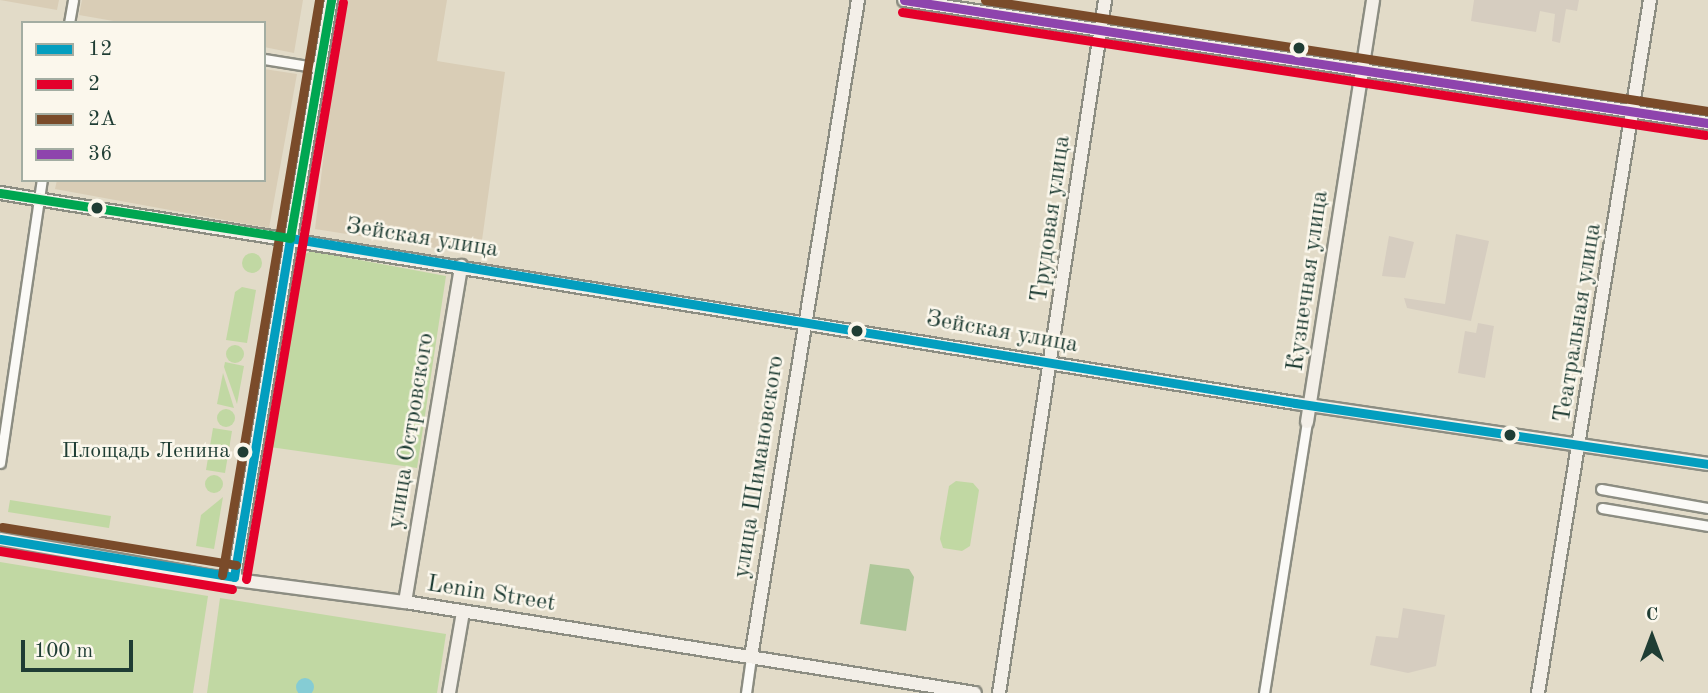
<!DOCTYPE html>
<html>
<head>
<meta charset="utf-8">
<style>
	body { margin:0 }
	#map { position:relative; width:1708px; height:693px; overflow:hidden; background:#e2dbc8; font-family:"Old Standard TT",serif }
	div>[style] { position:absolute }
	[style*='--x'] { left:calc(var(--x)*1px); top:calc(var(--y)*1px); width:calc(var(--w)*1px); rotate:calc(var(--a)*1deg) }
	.built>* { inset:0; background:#d9cdb6 }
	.industrial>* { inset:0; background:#d6cdc0 }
	.green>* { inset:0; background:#c1d8a3 }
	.round { border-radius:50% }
	.forest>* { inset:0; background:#aec799 }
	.water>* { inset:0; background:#85ccd4 }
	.roads { filter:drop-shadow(2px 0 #8c8d82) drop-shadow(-2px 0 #8c8d82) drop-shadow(0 2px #8c8d82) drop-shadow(0 -2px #8c8d82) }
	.street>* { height:9px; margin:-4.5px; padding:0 4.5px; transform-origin:4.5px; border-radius:4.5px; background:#fbfaf7 }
	.secondary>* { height:12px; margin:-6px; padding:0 6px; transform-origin:6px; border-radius:6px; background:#f3efe8 }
	.bus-1>* { height:9px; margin:-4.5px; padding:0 4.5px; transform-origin:4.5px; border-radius:4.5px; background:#039ebf }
	.bus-2>* { height:9px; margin:-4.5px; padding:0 4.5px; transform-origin:4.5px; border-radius:4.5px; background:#e4002b }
	.bus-3>* { height:9px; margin:-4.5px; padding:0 4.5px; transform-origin:4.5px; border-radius:4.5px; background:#7a4b2a }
	.bus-4>* { height:9px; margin:-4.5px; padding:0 4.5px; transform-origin:4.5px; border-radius:4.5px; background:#8e44ad }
	.bus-5>* { height:9px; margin:-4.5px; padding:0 4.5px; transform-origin:4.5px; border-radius:4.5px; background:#00a651 }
	.dots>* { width:19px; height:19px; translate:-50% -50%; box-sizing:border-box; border:4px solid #fbf7ec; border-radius:50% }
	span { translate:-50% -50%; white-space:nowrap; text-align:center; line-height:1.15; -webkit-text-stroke:5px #fbf7ec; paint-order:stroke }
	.bus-label { font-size:22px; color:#1f3d34 }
	.right { translate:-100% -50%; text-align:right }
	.street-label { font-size:24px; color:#1f3d34 }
	.legend { position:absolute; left:21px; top:21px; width:245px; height:161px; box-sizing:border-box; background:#fbf7ec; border:2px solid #a3ada2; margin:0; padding:9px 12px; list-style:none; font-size:21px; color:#1f3d34 }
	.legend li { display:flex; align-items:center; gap:14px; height:35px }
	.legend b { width:35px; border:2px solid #a3ada2 }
	.north { position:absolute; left:1617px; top:602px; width:70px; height:70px; -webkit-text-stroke:5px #fbf7ec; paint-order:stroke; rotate:0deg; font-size:19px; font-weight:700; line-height:28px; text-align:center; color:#1f3d34 }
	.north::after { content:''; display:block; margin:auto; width:24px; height:32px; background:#1f3d34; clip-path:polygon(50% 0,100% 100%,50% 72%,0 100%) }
	.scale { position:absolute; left:21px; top:640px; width:112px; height:32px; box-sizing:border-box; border:4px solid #1f3d34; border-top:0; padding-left:9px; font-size:21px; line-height:24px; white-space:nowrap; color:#1f3d34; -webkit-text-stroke:5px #fbf7ec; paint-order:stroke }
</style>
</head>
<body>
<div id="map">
	<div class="built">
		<div style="clip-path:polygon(0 0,59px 0,57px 10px)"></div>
		<div style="clip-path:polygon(82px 0,303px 0,294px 53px,264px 47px,264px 23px,125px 23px,79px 15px)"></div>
		<div style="clip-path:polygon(342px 0,447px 0,437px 61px,505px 72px,480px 255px,315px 229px)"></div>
		<div style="clip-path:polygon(264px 69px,297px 74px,269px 228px,55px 189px,57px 180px,264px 180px)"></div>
	</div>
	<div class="industrial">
		<div style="clip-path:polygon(1474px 0,1579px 0,1577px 11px,1566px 9px,1560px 43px,1552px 41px,1555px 14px,1540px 11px,1536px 32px,1471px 21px)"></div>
		<div style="clip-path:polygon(1456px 234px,1489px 241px,1471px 321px,1407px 308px,1404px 298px,1445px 304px)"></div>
		<div style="clip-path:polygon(1389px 236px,1414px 242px,1405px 278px,1382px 276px)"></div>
		<div style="clip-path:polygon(1478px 323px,1494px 326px,1485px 378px,1458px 373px,1465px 331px,1476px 333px)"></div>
		<div style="clip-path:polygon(1403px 608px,1445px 615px,1436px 666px,1408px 673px,1370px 665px,1376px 636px,1398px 638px)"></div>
	</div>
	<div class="green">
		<div style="clip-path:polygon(311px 251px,446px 276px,417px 468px,263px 446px,259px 439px,292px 261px)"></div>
		<div class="round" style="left:242px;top:253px;width:20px;height:20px"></div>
		<div style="clip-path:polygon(242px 287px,256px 290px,247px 343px,226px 340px,235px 292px)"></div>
		<div class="round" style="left:226px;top:345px;width:18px;height:18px"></div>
		<div style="clip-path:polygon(225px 362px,244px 366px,237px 404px,224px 367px)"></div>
		<div style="clip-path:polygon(223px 373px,234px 408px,217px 404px)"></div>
		<div class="round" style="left:217px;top:409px;width:18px;height:18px"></div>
		<div style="clip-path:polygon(213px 428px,232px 431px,225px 473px,206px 470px)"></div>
		<div class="round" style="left:205px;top:475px;width:18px;height:18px"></div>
		<div style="clip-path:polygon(956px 481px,973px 483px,979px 490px,970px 546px,962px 551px,943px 548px,940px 539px,949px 486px)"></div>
		<div style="clip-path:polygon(223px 497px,214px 549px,196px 546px,201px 515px)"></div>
		<div style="clip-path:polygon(10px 500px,111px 516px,109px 528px,8px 512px)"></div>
		<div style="clip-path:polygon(0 562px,208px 596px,193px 693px,0 693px)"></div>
		<div style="clip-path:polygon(220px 598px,446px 634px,437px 693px,207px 693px)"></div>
	</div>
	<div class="forest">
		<div style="clip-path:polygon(870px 564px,909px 569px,914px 577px,906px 631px,860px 624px)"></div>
	</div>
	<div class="water">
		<div class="round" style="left:296px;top:678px;width:18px;height:18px"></div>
	</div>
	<div class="roads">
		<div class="street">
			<div style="--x:69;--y:23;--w:23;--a:-80"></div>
			<div style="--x:264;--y:59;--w:57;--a:9.1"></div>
			<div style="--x:0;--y:463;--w:286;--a:-81.6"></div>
			<div style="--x:1601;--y:489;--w:109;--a:10.1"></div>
			<div style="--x:1602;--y:508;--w:108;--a:9.6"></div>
			<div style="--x:746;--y:693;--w:36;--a:-82"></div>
			<div style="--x:1264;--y:693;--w:274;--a:-81"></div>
		</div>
		<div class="secondary">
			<div style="--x:904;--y:0;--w:813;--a:8.7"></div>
			<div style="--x:0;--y:193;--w:1312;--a:9.21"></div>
			<div style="--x:1295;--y:403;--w:417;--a:8.4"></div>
			<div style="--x:1307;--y:422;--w:427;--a:-81.1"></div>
			<div style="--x:0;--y:539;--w:217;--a:10.1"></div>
			<div style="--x:214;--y:577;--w:193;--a:7.5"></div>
			<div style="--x:405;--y:602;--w:577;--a:9.07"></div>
			<div style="--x:234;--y:577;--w:585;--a:-80.46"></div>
			<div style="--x:405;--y:602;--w:341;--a:-80.5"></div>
			<div style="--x:751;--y:657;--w:666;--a:-80.75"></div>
			<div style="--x:449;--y:693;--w:82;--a:-80.2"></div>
			<div style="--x:999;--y:693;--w:701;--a:-81.3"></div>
			<div style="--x:1538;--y:693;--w:702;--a:-80.82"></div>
		</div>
	</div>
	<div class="bus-1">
		<div style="--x:290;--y:238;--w:1018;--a:9.32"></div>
		<div style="--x:1295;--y:403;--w:417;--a:8.4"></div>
		<div style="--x:0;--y:539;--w:237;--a:9.2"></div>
		<div style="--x:234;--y:577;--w:344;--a:-80.6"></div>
	</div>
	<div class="bus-2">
		<div style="--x:902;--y:12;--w:813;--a:8.7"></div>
		<div style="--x:0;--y:551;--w:235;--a:9.3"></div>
		<div style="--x:246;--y:579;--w:585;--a:-80.46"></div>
	</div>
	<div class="bus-3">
		<div style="--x:985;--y:0;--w:731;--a:8.73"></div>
		<div style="--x:2;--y:527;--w:237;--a:9.2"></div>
		<div style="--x:222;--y:575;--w:583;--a:-80.42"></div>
	</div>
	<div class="bus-4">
		<div style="--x:904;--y:0;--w:813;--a:8.7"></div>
	</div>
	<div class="bus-5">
		<div style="--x:0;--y:193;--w:293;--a:8.8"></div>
		<div style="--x:290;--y:238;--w:242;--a:-80.2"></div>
	</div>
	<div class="dots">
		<div style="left:1299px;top:48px;background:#1f3d34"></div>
		<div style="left:97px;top:208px;background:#1f3d34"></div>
		<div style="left:857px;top:331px;background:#1f3d34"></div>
		<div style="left:1510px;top:435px;background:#1f3d34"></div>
		<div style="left:243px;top:452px;background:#1f3d34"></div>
	</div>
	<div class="bus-label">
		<span class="right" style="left:230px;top:452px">Площадь Ленина</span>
	</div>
	<div class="street-label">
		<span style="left:1052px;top:219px;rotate:-82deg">Трудовая улица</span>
		<span style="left:422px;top:239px;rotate:9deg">Зейская улица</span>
		<span style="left:1309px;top:281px;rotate:-82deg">Кузнечная улица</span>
		<span style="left:1579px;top:323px;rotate:-81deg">Театральная улица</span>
		<span style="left:1002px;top:333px;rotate:10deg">Зейская улица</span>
		<span style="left:412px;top:431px;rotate:-81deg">улица Островского</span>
		<span style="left:760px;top:467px;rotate:-81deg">улица Шимановского</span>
		<span style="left:491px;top:595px;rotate:9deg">Lenin Street</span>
	</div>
	<ul class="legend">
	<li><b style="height:9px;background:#039ebf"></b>12</li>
	<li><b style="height:9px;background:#e4002b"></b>2</li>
	<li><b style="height:9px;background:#7a4b2a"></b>2А</li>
	<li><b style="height:9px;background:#8e44ad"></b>36</li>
	</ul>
	<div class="north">С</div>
	<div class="scale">100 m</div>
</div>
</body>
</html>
